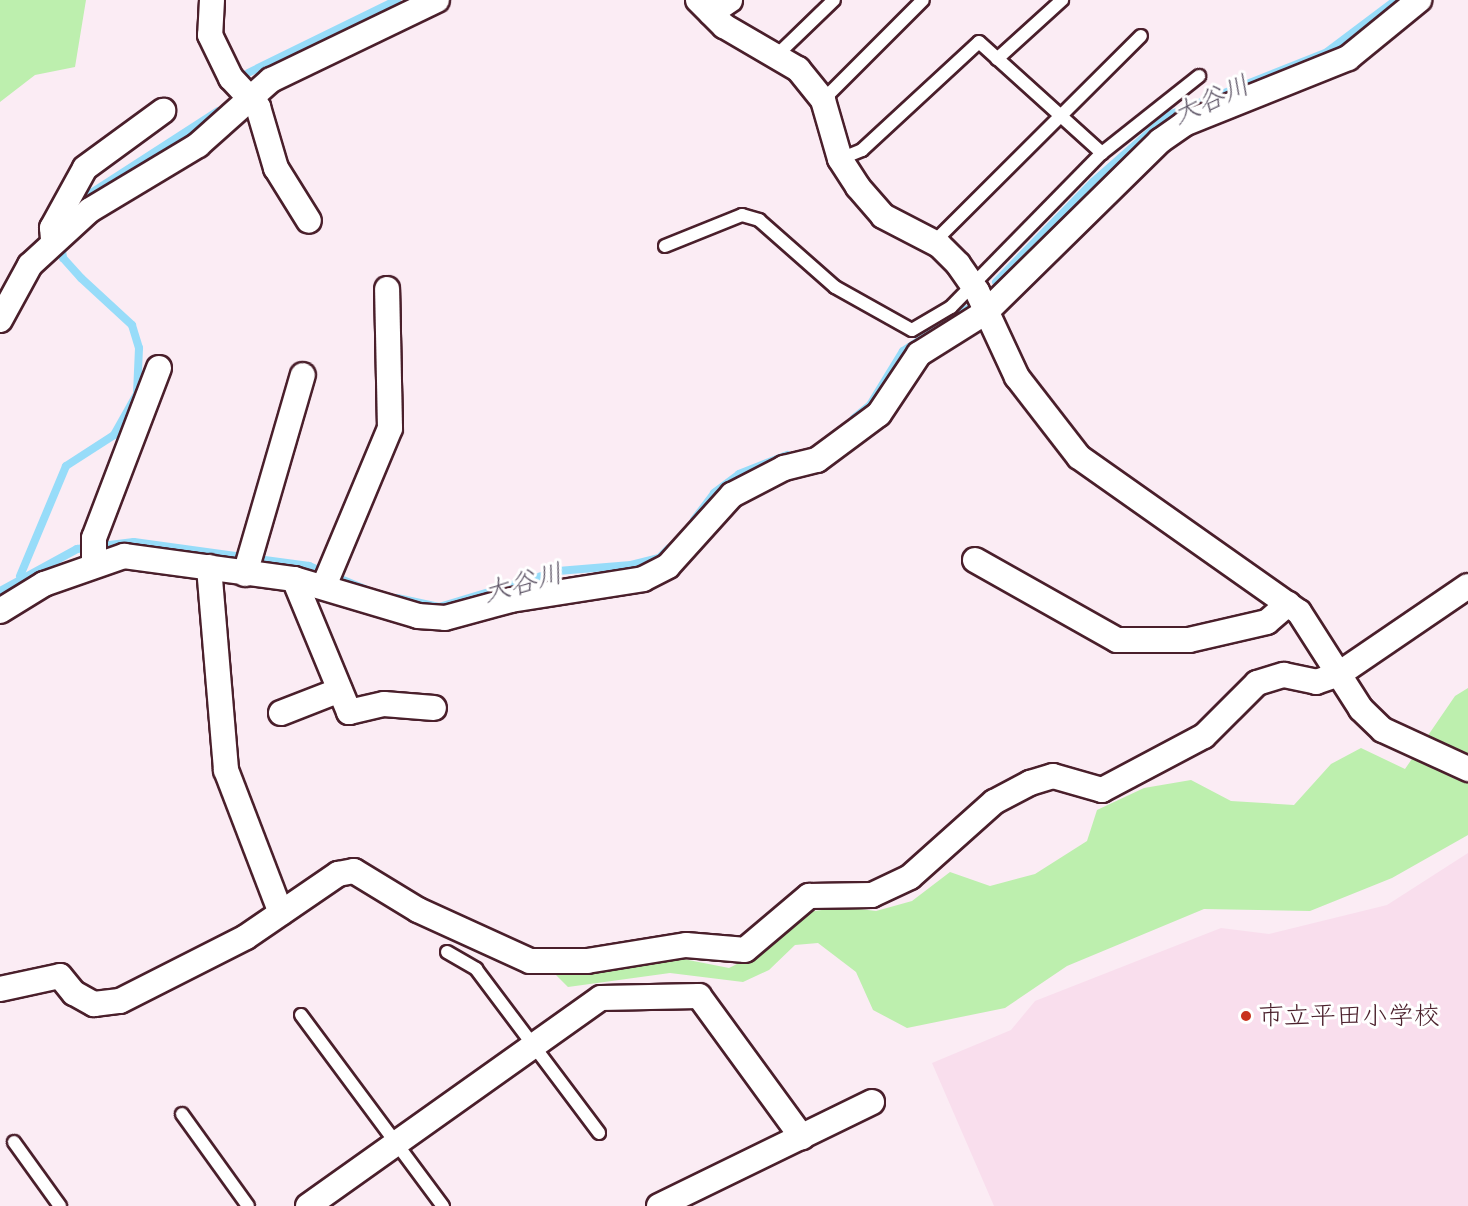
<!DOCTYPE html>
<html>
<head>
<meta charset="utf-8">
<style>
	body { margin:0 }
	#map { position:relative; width:1468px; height:1206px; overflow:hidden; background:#fbecf4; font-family:Caveat,"Klee One",sans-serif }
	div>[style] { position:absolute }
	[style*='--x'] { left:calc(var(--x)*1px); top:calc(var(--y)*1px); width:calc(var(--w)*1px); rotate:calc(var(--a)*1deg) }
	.built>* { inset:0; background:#f9deed }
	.green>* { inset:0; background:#bdefae }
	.stream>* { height:8px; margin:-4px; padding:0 4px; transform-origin:4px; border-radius:4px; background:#97dcf9 }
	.roads { filter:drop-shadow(2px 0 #4a1f2b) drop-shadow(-2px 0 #4a1f2b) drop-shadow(0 2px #4a1f2b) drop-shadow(0 -2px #4a1f2b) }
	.service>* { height:12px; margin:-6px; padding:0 6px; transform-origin:6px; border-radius:6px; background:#fff }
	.minor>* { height:24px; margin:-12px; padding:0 12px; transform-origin:12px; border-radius:12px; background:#fff }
	.dots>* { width:16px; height:16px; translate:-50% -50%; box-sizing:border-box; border:3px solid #fff; border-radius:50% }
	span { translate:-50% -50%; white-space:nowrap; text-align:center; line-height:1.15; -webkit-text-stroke:6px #fff; paint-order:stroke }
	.poi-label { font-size:26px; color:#4a1f2b }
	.left { translate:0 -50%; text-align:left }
	.water-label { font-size:27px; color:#615869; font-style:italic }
</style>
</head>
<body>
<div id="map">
	<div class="built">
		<div style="clip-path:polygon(1468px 853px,1468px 1206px,994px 1206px,932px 1063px,1011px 1030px,1035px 1001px,1221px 928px,1269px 934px,1387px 905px)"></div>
	</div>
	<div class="green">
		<div style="clip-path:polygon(0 0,86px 0,75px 67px,35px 75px,0 102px)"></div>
		<div style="clip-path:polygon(1468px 688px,1468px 835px,1392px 878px,1310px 911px,1204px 909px,1067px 966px,1005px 1008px,907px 1028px,873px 1010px,856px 972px,818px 943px,795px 945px,769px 970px,743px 982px,670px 973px,568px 987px,556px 975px,658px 954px,729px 968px,763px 951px,807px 912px,844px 907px,876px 911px,912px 901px,950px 872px,990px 886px,1035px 874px,1087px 841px,1097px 810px,1144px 788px,1191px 780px,1231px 801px,1294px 805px,1331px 764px,1361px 748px,1405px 769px,1455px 696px)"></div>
	</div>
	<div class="stream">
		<div style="--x:248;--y:73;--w:166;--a:-26.1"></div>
		<div style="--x:91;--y:193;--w:151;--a:-32.8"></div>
		<div style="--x:996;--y:282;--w:139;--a:-45.9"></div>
		<div style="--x:1093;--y:182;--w:101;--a:-41.4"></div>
		<div style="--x:1169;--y:115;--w:170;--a:-21.7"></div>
		<div style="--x:1327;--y:52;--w:86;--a:-37"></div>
		<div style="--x:854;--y:418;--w:21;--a:-39"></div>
		<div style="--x:870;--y:405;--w:63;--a:-58.6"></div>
		<div style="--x:903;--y:351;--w:77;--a:-33.3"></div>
		<div style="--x:694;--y:520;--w:34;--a:-53"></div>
		<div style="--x:714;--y:493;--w:31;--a:-37"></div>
		<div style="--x:739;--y:474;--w:52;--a:-21.6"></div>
		<div style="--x:20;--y:576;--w:119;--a:-67.3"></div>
		<div style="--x:66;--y:466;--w:57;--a:-32.9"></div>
		<div style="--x:114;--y:435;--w:47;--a:-60.7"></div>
		<div style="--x:137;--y:394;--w:46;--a:-87.5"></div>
		<div style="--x:139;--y:348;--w:24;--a:-107"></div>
		<div style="--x:132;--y:325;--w:69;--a:-137.3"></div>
		<div style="--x:81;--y:278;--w:27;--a:-132"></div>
		<div style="--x:63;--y:258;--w:16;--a:-97"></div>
		<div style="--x:0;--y:591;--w:88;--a:-28.6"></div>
		<div style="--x:77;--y:549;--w:57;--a:-7"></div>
		<div style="--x:134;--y:542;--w:177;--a:7.8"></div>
		<div style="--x:309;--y:566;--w:61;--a:22.3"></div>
		<div style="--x:397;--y:598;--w:43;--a:12.1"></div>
		<div style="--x:439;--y:607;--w:124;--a:-16.8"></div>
		<div style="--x:558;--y:571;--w:73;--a:-4.7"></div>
		<div style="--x:631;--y:565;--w:29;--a:-14"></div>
		<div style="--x:659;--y:558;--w:13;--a:-45"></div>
	</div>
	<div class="roads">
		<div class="service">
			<div style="--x:777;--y:55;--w:79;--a:-44"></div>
			<div style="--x:997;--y:59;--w:88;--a:-42.2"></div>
			<div style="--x:823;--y:100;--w:141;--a:-45"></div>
			<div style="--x:840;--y:159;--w:24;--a:-22"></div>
			<div style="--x:862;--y:150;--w:159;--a:-42.7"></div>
			<div style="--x:979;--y:42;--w:166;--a:42.1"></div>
			<div style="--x:934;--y:242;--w:292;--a:-44.9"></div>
			<div style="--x:665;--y:246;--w:83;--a:-21.9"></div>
			<div style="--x:742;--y:215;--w:18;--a:16"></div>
			<div style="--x:759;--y:220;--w:101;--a:41.4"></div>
			<div style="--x:835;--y:287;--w:88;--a:29.2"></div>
			<div style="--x:912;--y:330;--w:45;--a:-30.5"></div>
			<div style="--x:951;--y:307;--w:216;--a:-45.6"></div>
			<div style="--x:1102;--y:153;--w:124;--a:-38.4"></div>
			<div style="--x:447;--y:952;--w:34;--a:30"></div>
			<div style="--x:476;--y:969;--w:205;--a:53.1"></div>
			<div style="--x:301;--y:1015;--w:238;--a:53.4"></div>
			<div style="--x:182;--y:1114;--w:113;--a:54.3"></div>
			<div style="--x:14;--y:1142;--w:79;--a:54.3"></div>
		</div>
		<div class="minor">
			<div style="--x:212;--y:0;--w:35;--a:93"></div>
			<div style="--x:210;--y:35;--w:48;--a:64"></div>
			<div style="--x:231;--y:78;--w:40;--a:47"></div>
			<div style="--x:258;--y:107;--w:64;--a:73.6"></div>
			<div style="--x:276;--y:168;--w:62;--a:58.1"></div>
			<div style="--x:698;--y:0;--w:37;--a:45"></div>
			<div style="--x:724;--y:26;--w:86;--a:30.2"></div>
			<div style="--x:798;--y:69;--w:40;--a:51"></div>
			<div style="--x:823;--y:100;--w:61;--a:73.9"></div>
			<div style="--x:840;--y:159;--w:33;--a:57"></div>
			<div style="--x:858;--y:187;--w:38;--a:49"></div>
			<div style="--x:883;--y:216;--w:63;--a:27.4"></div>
			<div style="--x:939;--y:245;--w:27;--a:45"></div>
			<div style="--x:958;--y:264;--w:33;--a:55"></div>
			<div style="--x:977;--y:291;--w:95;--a:65.1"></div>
			<div style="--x:1017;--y:377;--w:101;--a:52.2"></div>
			<div style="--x:1079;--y:457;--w:269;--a:35.2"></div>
			<div style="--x:1299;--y:612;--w:115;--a:57.4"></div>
			<div style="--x:1361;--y:709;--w:30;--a:44"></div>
			<div style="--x:1383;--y:730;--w:94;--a:24.6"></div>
			<div style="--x:711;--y:13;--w:23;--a:-34"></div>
			<div style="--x:53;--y:239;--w:11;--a:-95"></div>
			<div style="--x:52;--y:228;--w:68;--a:-61.2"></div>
			<div style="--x:85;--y:168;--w:97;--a:-36.2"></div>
			<div style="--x:0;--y:320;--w:63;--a:-61.4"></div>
			<div style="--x:30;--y:265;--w:81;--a:-42.5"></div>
			<div style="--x:90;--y:210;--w:126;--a:-31"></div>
			<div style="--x:198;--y:145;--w:98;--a:-41.7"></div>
			<div style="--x:271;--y:80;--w:184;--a:-25.7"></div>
			<div style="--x:975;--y:560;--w:163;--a:29.4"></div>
			<div style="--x:1117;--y:640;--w:72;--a:0"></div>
			<div style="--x:1189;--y:640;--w:80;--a:-13"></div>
			<div style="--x:1267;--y:622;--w:28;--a:-41"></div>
			<div style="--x:94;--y:562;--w:24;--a:-90"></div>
			<div style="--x:94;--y:538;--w:182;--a:-69.1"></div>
			<div style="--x:209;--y:567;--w:204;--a:85.2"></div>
			<div style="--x:226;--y:770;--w:153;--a:69"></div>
			<div style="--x:245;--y:574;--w:207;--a:-73.8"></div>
			<div style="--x:294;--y:579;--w:144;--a:67.5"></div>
			<div style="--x:349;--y:712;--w:36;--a:-13"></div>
			<div style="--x:384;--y:704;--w:50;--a:4.6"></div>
			<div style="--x:324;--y:586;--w:171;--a:-67.3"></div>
			<div style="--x:390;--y:428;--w:139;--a:-91.2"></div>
			<div style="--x:0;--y:611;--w:52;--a:-31.5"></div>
			<div style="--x:44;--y:584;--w:85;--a:-19.3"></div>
			<div style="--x:124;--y:556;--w:172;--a:7.7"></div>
			<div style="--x:294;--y:579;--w:129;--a:16.6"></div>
			<div style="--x:418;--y:616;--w:27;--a:4"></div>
			<div style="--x:445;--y:618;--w:68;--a:-15.3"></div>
			<div style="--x:511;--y:600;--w:134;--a:-9"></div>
			<div style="--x:643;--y:579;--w:28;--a:-27"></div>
			<div style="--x:668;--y:566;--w:96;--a:-48"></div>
			<div style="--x:732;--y:495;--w:59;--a:-27.4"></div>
			<div style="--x:784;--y:468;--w:34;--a:-14"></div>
			<div style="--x:817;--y:460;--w:77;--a:-36.6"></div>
			<div style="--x:879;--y:414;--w:72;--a:-56.3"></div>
			<div style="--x:919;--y:354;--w:79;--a:-32.1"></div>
			<div style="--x:986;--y:312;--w:244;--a:-44.5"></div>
			<div style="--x:1160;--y:141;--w:29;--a:-35"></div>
			<div style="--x:1184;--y:124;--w:177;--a:-21.9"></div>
			<div style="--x:1348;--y:58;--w:92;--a:-39.2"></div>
			<div style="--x:281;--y:713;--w:63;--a:-21.3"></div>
			<div style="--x:0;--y:989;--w:61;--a:-12.2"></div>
			<div style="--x:60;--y:976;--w:22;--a:51"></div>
			<div style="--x:74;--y:993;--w:23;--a:29"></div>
			<div style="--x:94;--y:1004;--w:26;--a:-7"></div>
			<div style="--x:120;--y:1001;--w:141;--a:-26.9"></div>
			<div style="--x:246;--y:937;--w:112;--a:-34.4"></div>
			<div style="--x:338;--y:874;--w:16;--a:-11"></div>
			<div style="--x:354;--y:871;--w:75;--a:31.4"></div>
			<div style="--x:418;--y:910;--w:123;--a:24.5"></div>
			<div style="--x:530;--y:961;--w:57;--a:0"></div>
			<div style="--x:587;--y:961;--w:100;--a:-9.2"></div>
			<div style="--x:686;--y:945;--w:59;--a:4.8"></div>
			<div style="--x:745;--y:950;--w:84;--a:-40.2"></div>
			<div style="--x:809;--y:896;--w:63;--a:-0.9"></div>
			<div style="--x:872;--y:895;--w:42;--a:-25.3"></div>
			<div style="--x:910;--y:877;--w:113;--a:-41.8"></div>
			<div style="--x:994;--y:802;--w:41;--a:-27.8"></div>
			<div style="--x:1030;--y:783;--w:24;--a:-17"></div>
			<div style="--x:1053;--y:776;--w:51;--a:15.9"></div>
			<div style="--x:1102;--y:790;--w:115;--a:-27.9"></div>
			<div style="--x:1204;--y:736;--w:75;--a:-45"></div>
			<div style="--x:1257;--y:683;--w:28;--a:-17"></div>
			<div style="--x:1284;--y:675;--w:33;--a:12"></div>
			<div style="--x:1316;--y:682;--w:24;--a:-19"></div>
			<div style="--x:1339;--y:674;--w:156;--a:-34.3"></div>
			<div style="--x:308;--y:1206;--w:359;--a:-35.4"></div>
			<div style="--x:601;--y:998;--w:98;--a:-1.2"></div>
			<div style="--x:699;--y:996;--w:175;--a:53.9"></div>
			<div style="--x:659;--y:1206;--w:237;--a:-26"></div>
		</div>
	</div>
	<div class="dots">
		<div style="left:1246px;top:1016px;background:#c8321e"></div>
	</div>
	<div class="poi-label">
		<span class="left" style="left:1258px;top:1016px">市立平田小学校</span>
	</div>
	<div class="water-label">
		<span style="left:1211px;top:100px;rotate:-24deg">大谷川</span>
		<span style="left:523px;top:583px;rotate:-15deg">大谷川</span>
	</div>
</div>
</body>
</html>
